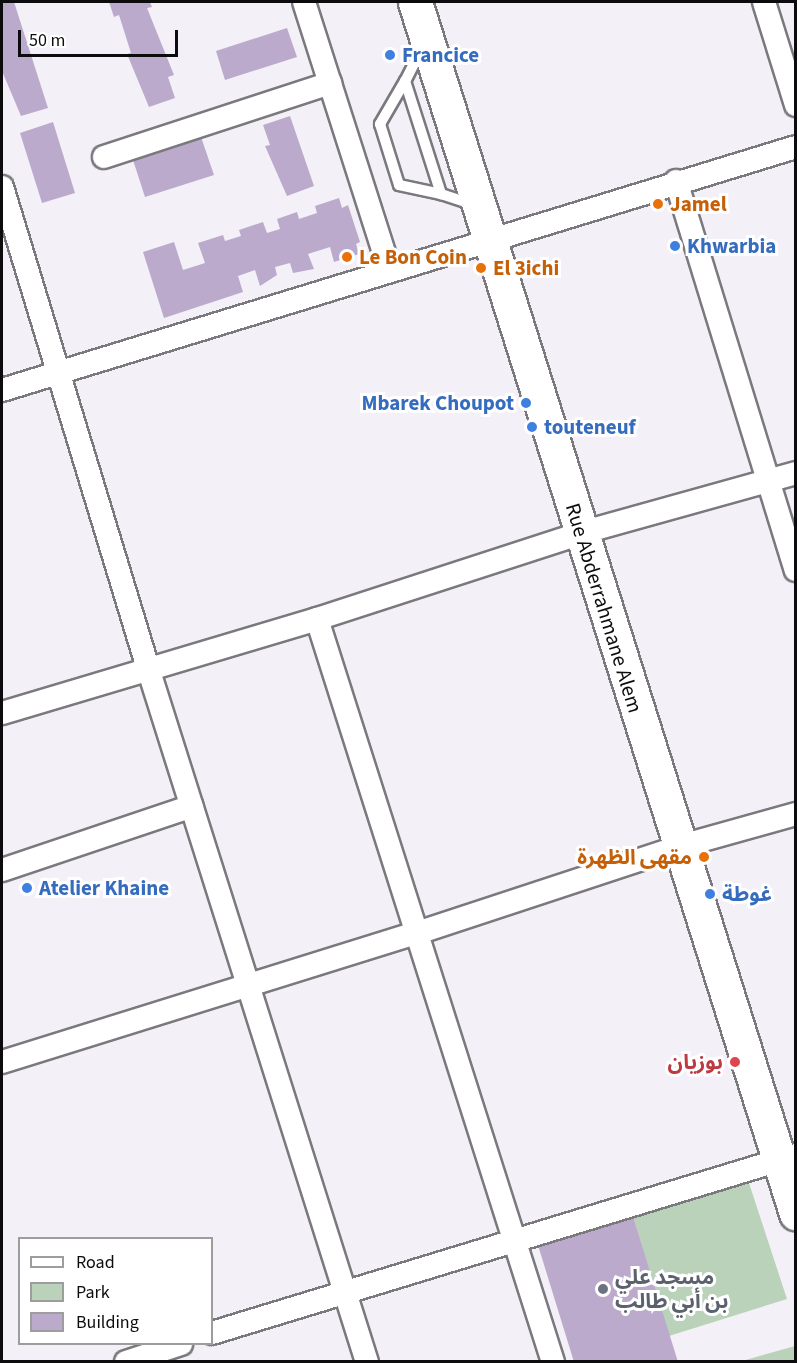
<!DOCTYPE html>
<html>
<head>
<meta charset="utf-8">
<style>
	body { margin:0 }
	#map { position:relative; width:797px; height:1363px; overflow:hidden; background:#f4f0f8; font-family:"Source Sans 3","Noto Sans Arabic",sans-serif }
	div>[style] { position:absolute }
	[style*='--x'] { left:calc(var(--x)*1px); top:calc(var(--y)*1px); width:calc(var(--w)*1px); rotate:calc(var(--a)*1deg) }
	.green>* { inset:0; background:#bad2b9 }
	.building>* { inset:0; background:#bac }
	.roads { filter:drop-shadow(2px 0 #7b787e) drop-shadow(-2px 0 #7b787e) drop-shadow(0 2px #7b787e) drop-shadow(0 -2px #7b787e) }
	.service>* { height:10px; margin:-5px; padding:0 5px; transform-origin:5px; border-radius:5px; background:#fff }
	.minor>* { height:22px; margin:-11px; padding:0 11px; transform-origin:11px; border-radius:11px; background:#fff }
	.primary>* { height:33px; margin:-16.5px; padding:0 16.5px; transform-origin:16.5px; border-radius:16.5px; background:#fff }
	.dots>* { width:16px; height:16px; translate:-50% -50%; box-sizing:border-box; border:3px solid #fff; border-radius:50% }
	span { translate:-50% -50%; white-space:nowrap; text-align:center; line-height:1.15; -webkit-text-stroke:6px #fff; paint-order:stroke }
	.shop-label { font-size:21px; color:#366cbe; font-weight:700 }
	.left { translate:0 -50%; text-align:left }
	.right { translate:-100% -50%; text-align:right }
	.food-label { font-size:21px; color:#c56008; font-weight:700 }
	.street-label { font-size:21px; color:#0c0b0d }
	.health-label { font-size:21px; color:#be3a42; font-weight:700 }
	.worship-label { font-size:21px; color:#5b616d; font-weight:700 }
	.frame { position:absolute; inset:0; border:3px solid #0c0b0d; pointer-events:none }
	.legend { position:absolute; left:18px; top:1237px; width:195px; height:108px; box-sizing:border-box; background:#fff; border:2px solid #9e9d9e; margin:0; padding:8px 10px; list-style:none; font-size:18px; color:#0c0b0d }
	.legend li { display:flex; align-items:center; gap:12px; height:30px }
	.legend b { width:30px; border:2px solid #9e9d9e }
	.scale { position:absolute; left:18px; top:30px; width:160px; height:27px; box-sizing:border-box; border:3px solid #0c0b0d; border-top:0; padding-left:8px; font-size:18px; line-height:21px; white-space:nowrap; color:#0c0b0d; -webkit-text-stroke:4px #fff; paint-order:stroke }
</style>
</head>
<body>
<div id="map">
	<div class="green">
		<div style="clip-path:polygon(747px 1177px,787px 1299px,669px 1336px,632px 1213px)"></div>
		<div style="clip-path:polygon(795px 1346px,795px 1361px,742px 1361px)"></div>
	</div>
	<div class="building">
		<div style="clip-path:polygon(2px 2px,14px 2px,48px 108px,21px 116px,2px 71px)"></div>
		<div style="clip-path:polygon(109px 2px,150px 2px,152px 7px,147px 8px,174px 75px,168px 77px,175px 98px,149px 107px,127px 54px,131px 53px,119px 15px,114px 17px)"></div>
		<div style="clip-path:polygon(287px 28px,297px 57px,225px 80px,216px 51px)"></div>
		<div style="clip-path:polygon(290px 116px,314px 186px,287px 196px,265px 146px,270px 145px,263px 125px)"></div>
		<div style="clip-path:polygon(53px 122px,75px 193px,42px 203px,20px 133px)"></div>
		<div style="clip-path:polygon(201px 137px,214px 175px,145px 197px,133px 160px)"></div>
		<div style="clip-path:polygon(339px 198px,342px 208px,348px 205px,360px 242px,356px 244px,359px 254px,334px 262px,330px 247px,308px 254px,314px 269px,293px 273px,290px 263px,275px 267px,277px 275px,260px 286px,255px 270px,238px 276px,243px 292px,164px 318px,143px 252px,174px 242px,183px 270px,205px 263px,198px 243px,223px 235px,225px 241px,241px 236px,239px 230px,263px 222px,267px 233px,280px 229px,277px 219px,297px 212px,299px 219px,317px 213px,315px 206px)"></div>
		<div style="clip-path:polygon(632px 1213px,678px 1362px,574px 1362px,537px 1242px)"></div>
	</div>
	<div class="roads">
		<div class="service">
			<div style="--x:422;--y:48;--w:37;--a:117"></div>
			<div style="--x:405;--y:81;--w:119;--a:72.3"></div>
			<div style="--x:441;--y:194;--w:32;--a:18"></div>
			<div style="--x:405;--y:81;--w:50;--a:120.2"></div>
			<div style="--x:380;--y:124;--w:64;--a:72.7"></div>
			<div style="--x:399;--y:185;--w:43;--a:12.1"></div>
		</div>
		<div class="minor">
			<div style="--x:304;--y:2;--w:282;--a:72.3"></div>
			<div style="--x:764;--y:2;--w:108;--a:72.7"></div>
			<div style="--x:104;--y:157;--w:238;--a:-18.1"></div>
			<div style="--x:676;--y:181;--w:407;--a:72.9"></div>
			<div style="--x:2;--y:187;--w:503;--a:73.12"></div>
			<div style="--x:148;--y:668;--w:728;--a:72.49"></div>
			<div style="--x:2;--y:390;--w:830;--a:-17.02"></div>
			<div style="--x:317;--y:619;--w:780;--a:72.38"></div>
			<div style="--x:2;--y:713;--w:329;--a:-16.6"></div>
			<div style="--x:317;--y:619;--w:278;--a:-18"></div>
			<div style="--x:581;--y:533;--w:223;--a:-15.6"></div>
			<div style="--x:2;--y:870;--w:200;--a:-18.6"></div>
			<div style="--x:2;--y:1062;--w:435;--a:-17.3"></div>
			<div style="--x:417;--y:933;--w:275;--a:-18.2"></div>
			<div style="--x:678;--y:847;--w:123;--a:-15.6"></div>
			<div style="--x:212;--y:1333;--w:611;--a:-16.95"></div>
			<div style="--x:126;--y:1362;--w:58;--a:-18.1"></div>
		</div>
		<div class="primary">
			<div style="--x:415;--y:2;--w:1270;--a:72.54"></div>
		</div>
	</div>
	<div class="dots">
		<div style="left:390px;top:55px;background:#3f7fe0"></div>
		<div style="left:658px;top:204px;background:#e8710a"></div>
		<div style="left:675px;top:246px;background:#3f7fe0"></div>
		<div style="left:347px;top:257px;background:#e8710a"></div>
		<div style="left:481px;top:268px;background:#e8710a"></div>
		<div style="left:526px;top:403px;background:#3f7fe0"></div>
		<div style="left:532px;top:427px;background:#3f7fe0"></div>
		<div style="left:704px;top:857px;background:#e8710a"></div>
		<div style="left:27px;top:888px;background:#3f7fe0"></div>
		<div style="left:710px;top:894px;background:#3f7fe0"></div>
		<div style="left:735px;top:1062px;background:#e0444e"></div>
		<div style="left:603px;top:1289px;background:#6b7280"></div>
	</div>
	<div class="shop-label">
		<span class="left" style="left:402px;top:55px">Francice</span>
		<span class="left" style="left:687px;top:246px">Khwarbia</span>
		<span class="right" style="left:514px;top:403px">Mbarek Choupot</span>
		<span class="left" style="left:544px;top:427px">touteneuf</span>
		<span class="left" style="left:39px;top:888px">Atelier Khaine</span>
		<span class="left" style="left:722px;top:894px">غوطة</span>
	</div>
	<div class="food-label">
		<span class="left" style="left:670px;top:204px">Jamel</span>
		<span class="left" style="left:359px;top:257px">Le Bon Coin</span>
		<span class="left" style="left:493px;top:268px">El 3ichi</span>
		<span class="right" style="left:692px;top:857px">مقهى الظهرة</span>
	</div>
	<div class="street-label">
		<span style="left:604px;top:608px;rotate:73deg">Rue Abderrahmane Alem</span>
	</div>
	<div class="health-label">
		<span class="right" style="left:723px;top:1062px">بوزيان</span>
	</div>
	<div class="worship-label">
		<span class="left" style="left:615px;top:1289px">مسجد علي<br>بن أبي طالب</span>
	</div>
	<div class="frame"></div>
	<ul class="legend">
	<li><b style="height:8px;background:#fff"></b>Road</li>
	<li><b style="height:16px;background:#bad2b9"></b>Park</li>
	<li><b style="height:16px;background:#bac"></b>Building</li>
	</ul>
	<div class="scale">50 m</div>
</div>
</body>
</html>
